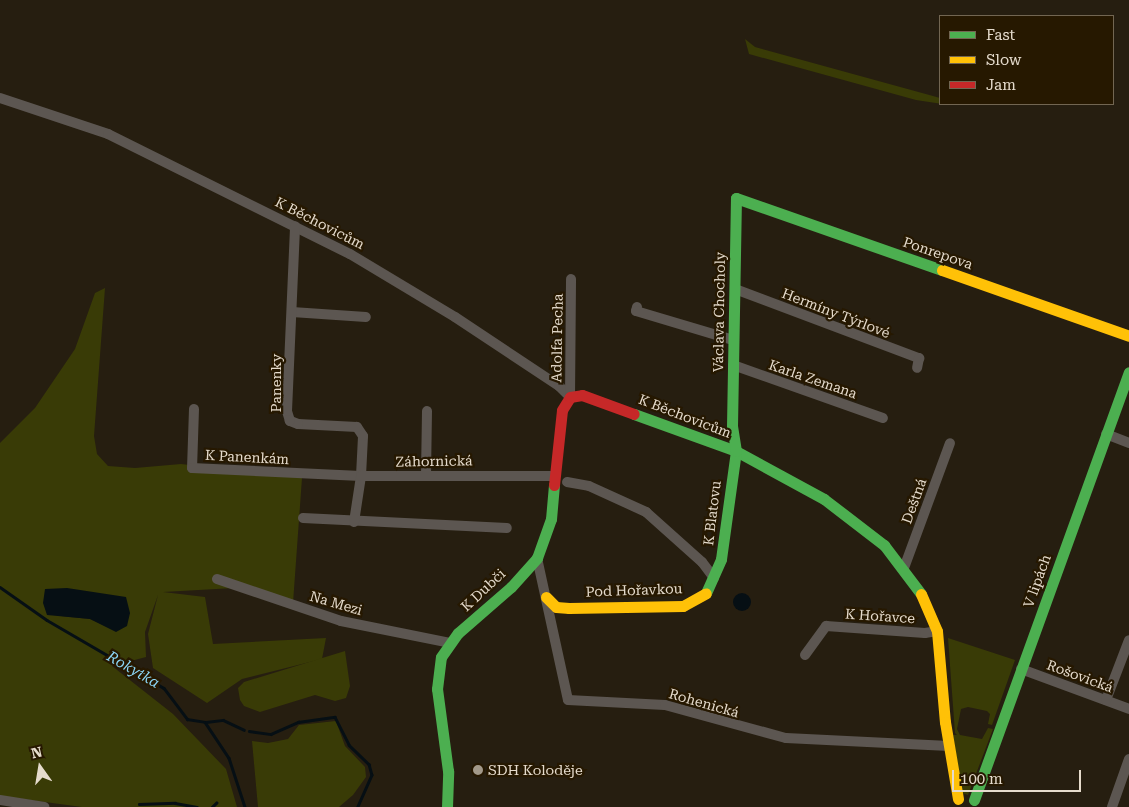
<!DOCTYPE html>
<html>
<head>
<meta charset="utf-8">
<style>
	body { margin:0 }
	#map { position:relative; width:1129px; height:807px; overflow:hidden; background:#261e10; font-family:"Roboto Serif",serif }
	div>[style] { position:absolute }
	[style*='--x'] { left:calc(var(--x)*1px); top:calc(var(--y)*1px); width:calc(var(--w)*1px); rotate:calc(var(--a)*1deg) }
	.green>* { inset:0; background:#393b06 }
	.water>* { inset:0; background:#060f14 }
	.round { border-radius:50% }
	.stream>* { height:2.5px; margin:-1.25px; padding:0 1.25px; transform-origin:1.25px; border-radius:1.25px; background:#060f14 }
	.street>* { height:10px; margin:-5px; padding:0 5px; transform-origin:5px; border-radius:5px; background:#5c5651 }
	.fast>* { height:11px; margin:-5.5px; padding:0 5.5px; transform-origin:5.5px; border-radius:5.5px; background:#4caf50 }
	.slow>* { height:11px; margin:-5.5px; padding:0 5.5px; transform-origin:5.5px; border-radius:5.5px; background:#ffc107 }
	.jam>* { height:11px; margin:-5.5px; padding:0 5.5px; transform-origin:5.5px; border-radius:5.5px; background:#c62828 }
	.dots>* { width:14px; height:14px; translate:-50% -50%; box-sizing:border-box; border:2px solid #261800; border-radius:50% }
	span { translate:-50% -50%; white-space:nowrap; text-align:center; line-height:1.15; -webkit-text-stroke:4.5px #261800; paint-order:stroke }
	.street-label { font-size:14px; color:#e5dbcc }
	.poi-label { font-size:14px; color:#e5dbcc }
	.left { translate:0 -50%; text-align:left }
	.water-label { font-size:15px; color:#8cd6f6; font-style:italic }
	.legend { position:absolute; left:939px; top:15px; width:175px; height:90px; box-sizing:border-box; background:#261800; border:1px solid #726652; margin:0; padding:6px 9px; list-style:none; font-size:15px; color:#e5dbcc }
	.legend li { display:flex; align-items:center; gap:10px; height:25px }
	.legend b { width:25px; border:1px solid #726652 }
	.north { position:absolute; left:15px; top:742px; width:50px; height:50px; -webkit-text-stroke:4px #261800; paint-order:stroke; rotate:347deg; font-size:14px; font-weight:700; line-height:20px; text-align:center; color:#e5dbcc }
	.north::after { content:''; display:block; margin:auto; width:18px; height:22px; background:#e5dbcc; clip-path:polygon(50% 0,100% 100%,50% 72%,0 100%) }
	.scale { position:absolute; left:952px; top:770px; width:129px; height:22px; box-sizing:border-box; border:2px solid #e5dbcc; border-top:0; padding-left:6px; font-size:15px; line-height:18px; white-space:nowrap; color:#e5dbcc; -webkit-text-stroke:4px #261800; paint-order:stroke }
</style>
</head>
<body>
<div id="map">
	<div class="green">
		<div style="clip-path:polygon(745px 39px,755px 47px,933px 96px,940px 98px,940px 104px,949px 105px,916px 100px,749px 54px)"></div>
		<div style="clip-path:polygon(evenodd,105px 288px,94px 436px,97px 454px,108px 466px,135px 468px,181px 464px,302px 478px,293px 603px,234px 588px,163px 592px,205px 597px,213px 644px,326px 638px,322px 659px,242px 679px,207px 703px,153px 668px,148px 634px,158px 595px,145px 632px,146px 657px,112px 666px,173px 714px,226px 769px,237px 807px,82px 807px,0 796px,0 443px,35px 408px,75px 349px,95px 293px,105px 288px,130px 613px,116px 631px,90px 619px,61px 616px,130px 613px)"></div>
		<div style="clip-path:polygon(948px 638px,1015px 660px,992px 725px,988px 724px,990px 714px,987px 711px,968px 707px,961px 709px,957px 729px,960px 735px,982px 739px,988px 728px,993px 729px,968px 795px,962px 793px,953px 735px,957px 735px,955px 733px)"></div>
		<div style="clip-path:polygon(345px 651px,350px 686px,346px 698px,335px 701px,315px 695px,260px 712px,244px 706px,240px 700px,238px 688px,244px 682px)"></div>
		<div style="clip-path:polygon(336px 721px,345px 746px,365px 767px,366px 777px,353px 795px,339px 807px,258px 807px,252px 741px,268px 743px,288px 739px,299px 725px)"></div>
	</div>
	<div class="water">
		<div style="clip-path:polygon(67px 588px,126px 597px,130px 613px,127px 626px,116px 632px,90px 619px,47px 615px,43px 603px,45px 589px)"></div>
		<div class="round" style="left:733px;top:593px;width:18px;height:18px"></div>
	</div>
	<div class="stream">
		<div style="--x:0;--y:587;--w:57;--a:35.1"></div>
		<div style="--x:47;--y:620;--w:135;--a:30.2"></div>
		<div style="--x:164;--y:688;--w:39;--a:53"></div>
		<div style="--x:187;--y:719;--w:18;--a:9"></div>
		<div style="--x:205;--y:722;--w:43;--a:56.3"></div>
		<div style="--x:229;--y:758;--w:52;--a:71.9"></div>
		<div style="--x:206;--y:722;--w:17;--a:-7"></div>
		<div style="--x:223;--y:720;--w:23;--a:25"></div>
		<div style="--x:249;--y:731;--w:22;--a:8"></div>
		<div style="--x:271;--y:734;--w:30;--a:-24"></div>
		<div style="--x:298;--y:722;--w:37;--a:-8"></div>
		<div style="--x:335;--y:717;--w:31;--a:63"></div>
		<div style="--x:349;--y:745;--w:28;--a:44"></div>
		<div style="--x:369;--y:764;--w:11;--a:75"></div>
		<div style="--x:372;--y:775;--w:35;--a:114"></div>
		<div style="--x:139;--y:804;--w:36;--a:-2"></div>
		<div style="--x:175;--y:803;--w:22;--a:10"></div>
		<div style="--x:212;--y:807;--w:6;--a:-45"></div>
	</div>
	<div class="street">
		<div style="--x:0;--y:98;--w:114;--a:18.4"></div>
		<div style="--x:108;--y:134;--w:270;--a:26.4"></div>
		<div style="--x:350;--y:254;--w:122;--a:31"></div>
		<div style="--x:455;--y:317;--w:125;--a:33.6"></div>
		<div style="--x:559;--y:386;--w:16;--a:45"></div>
		<div style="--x:735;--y:289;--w:197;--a:20.6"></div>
		<div style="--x:919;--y:358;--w:10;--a:101"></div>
		<div style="--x:637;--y:307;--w:4;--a:104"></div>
		<div style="--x:636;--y:311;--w:101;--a:16.6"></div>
		<div style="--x:292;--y:312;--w:74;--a:3.9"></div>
		<div style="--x:733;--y:365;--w:159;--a:19.5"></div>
		<div style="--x:570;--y:397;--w:118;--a:-89.5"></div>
		<div style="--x:194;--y:409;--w:59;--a:91.9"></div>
		<div style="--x:192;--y:468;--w:169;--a:2.7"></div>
		<div style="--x:361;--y:476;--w:40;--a:-87.1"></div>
		<div style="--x:363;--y:436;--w:11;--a:-124"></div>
		<div style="--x:357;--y:427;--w:59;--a:-177.1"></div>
		<div style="--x:298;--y:424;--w:9;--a:-159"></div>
		<div style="--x:290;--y:421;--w:10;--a:-107"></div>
		<div style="--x:287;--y:411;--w:185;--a:-87.5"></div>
		<div style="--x:1106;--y:434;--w:25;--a:21"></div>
		<div style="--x:426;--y:475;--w:64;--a:-89.1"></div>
		<div style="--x:567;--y:482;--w:22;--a:10"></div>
		<div style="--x:589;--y:486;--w:63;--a:24.5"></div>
		<div style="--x:646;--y:512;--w:75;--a:41.8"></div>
		<div style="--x:702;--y:562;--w:20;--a:53"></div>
		<div style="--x:303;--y:518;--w:204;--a:2.8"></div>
		<div style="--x:354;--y:522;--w:47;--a:-81.3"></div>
		<div style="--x:361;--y:476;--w:192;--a:0"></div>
		<div style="--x:537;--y:558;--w:145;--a:77.7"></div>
		<div style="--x:568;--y:700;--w:97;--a:3"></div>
		<div style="--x:665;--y:705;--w:125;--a:15.3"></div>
		<div style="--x:786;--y:738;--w:163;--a:2.8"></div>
		<div style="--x:904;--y:568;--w:133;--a:-69.8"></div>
		<div style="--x:217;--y:579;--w:131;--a:18.7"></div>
		<div style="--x:341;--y:621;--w:111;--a:11.4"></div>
		<div style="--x:805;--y:655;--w:36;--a:-54"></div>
		<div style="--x:826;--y:626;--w:99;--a:4"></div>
		<div style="--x:925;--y:633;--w:12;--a:-9"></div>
		<div style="--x:1021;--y:669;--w:115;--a:20.3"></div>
		<div style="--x:1106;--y:700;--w:64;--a:-69"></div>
		<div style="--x:0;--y:800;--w:45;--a:9"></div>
		<div style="--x:1112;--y:807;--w:51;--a:-70.5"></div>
	</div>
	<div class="fast">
		<div style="--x:634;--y:414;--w:109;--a:19.9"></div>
		<div style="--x:736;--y:451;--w:100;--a:28.6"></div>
		<div style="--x:824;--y:499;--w:76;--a:37.5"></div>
		<div style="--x:884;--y:545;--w:61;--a:52.9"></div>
		<div style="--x:706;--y:593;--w:37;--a:-66"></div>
		<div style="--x:721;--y:559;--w:109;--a:-82.1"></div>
		<div style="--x:736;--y:451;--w:25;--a:-99"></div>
		<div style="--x:732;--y:426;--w:228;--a:-89"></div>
		<div style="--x:736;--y:198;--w:218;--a:19.3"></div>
		<div style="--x:974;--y:800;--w:455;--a:-70.1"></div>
		<div style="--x:447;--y:807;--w:36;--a:-88"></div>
		<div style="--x:448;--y:771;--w:83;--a:-97.6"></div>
		<div style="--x:437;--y:689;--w:32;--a:-83"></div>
		<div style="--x:441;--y:657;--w:29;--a:-55"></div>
		<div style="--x:458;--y:633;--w:70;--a:-41"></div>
		<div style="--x:511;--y:587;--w:39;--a:-48"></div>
		<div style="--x:537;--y:558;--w:41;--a:-70.3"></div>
		<div style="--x:551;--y:519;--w:34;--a:-85"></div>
	</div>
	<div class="slow">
		<div style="--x:942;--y:270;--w:198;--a:19.4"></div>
		<div style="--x:921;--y:594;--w:40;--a:66.6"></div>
		<div style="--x:937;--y:631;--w:91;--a:85"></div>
		<div style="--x:945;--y:722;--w:78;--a:80.4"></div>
		<div style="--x:546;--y:597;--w:14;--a:45"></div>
		<div style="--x:556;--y:607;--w:13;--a:4"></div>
		<div style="--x:569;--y:608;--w:114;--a:-1"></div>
		<div style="--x:683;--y:606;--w:26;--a:-29"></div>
	</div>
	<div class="jam">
		<div style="--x:554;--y:485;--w:75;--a:-83.9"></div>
		<div style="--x:562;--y:410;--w:15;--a:-58"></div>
		<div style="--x:570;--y:397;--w:12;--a:-9"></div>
		<div style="--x:582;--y:395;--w:55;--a:20.1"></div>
	</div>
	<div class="dots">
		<div style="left:478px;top:770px;background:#a2998a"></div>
	</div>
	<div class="street-label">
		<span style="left:320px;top:223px;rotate:27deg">K Běchovicům</span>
		<span style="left:938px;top:253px;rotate:19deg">Ponrepova</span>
		<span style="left:719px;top:312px;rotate:-89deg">Václava Chocholy</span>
		<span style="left:836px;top:313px;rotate:21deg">Hermíny Týrlové</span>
		<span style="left:557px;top:338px;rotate:-89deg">Adolfa Pecha</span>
		<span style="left:813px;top:379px;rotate:19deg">Karla Zemana</span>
		<span style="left:276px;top:383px;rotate:-90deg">Panenky</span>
		<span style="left:685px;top:416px;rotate:21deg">K Běchovicům</span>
		<span style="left:247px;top:457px;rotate:3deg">K Panenkám</span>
		<span style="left:434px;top:461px;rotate:-1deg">Záhornická</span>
		<span style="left:914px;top:501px;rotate:-70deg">Deštná</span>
		<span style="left:712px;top:513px;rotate:-83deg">K Blatovu</span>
		<span style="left:1037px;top:581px;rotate:-70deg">V lipách</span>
		<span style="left:483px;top:590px;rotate:-43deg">K Dubči</span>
		<span style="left:634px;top:590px;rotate:-2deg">Pod Hořavkou</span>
		<span style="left:336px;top:603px;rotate:16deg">Na Mezi</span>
		<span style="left:880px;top:616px;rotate:4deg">K Hořavce</span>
		<span style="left:1080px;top:676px;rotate:20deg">Rošovická</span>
		<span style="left:704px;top:703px;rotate:16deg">Rohenická</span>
	</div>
	<div class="poi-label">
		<span class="left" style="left:488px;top:770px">SDH Koloděje</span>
	</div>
	<div class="water-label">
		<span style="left:133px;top:670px;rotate:30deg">Rokytka</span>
	</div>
	<ul class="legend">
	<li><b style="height:6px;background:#4caf50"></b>Fast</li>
	<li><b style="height:6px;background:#ffc107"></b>Slow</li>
	<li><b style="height:6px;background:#c62828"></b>Jam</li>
	</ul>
	<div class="north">N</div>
	<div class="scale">100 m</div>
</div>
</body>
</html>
